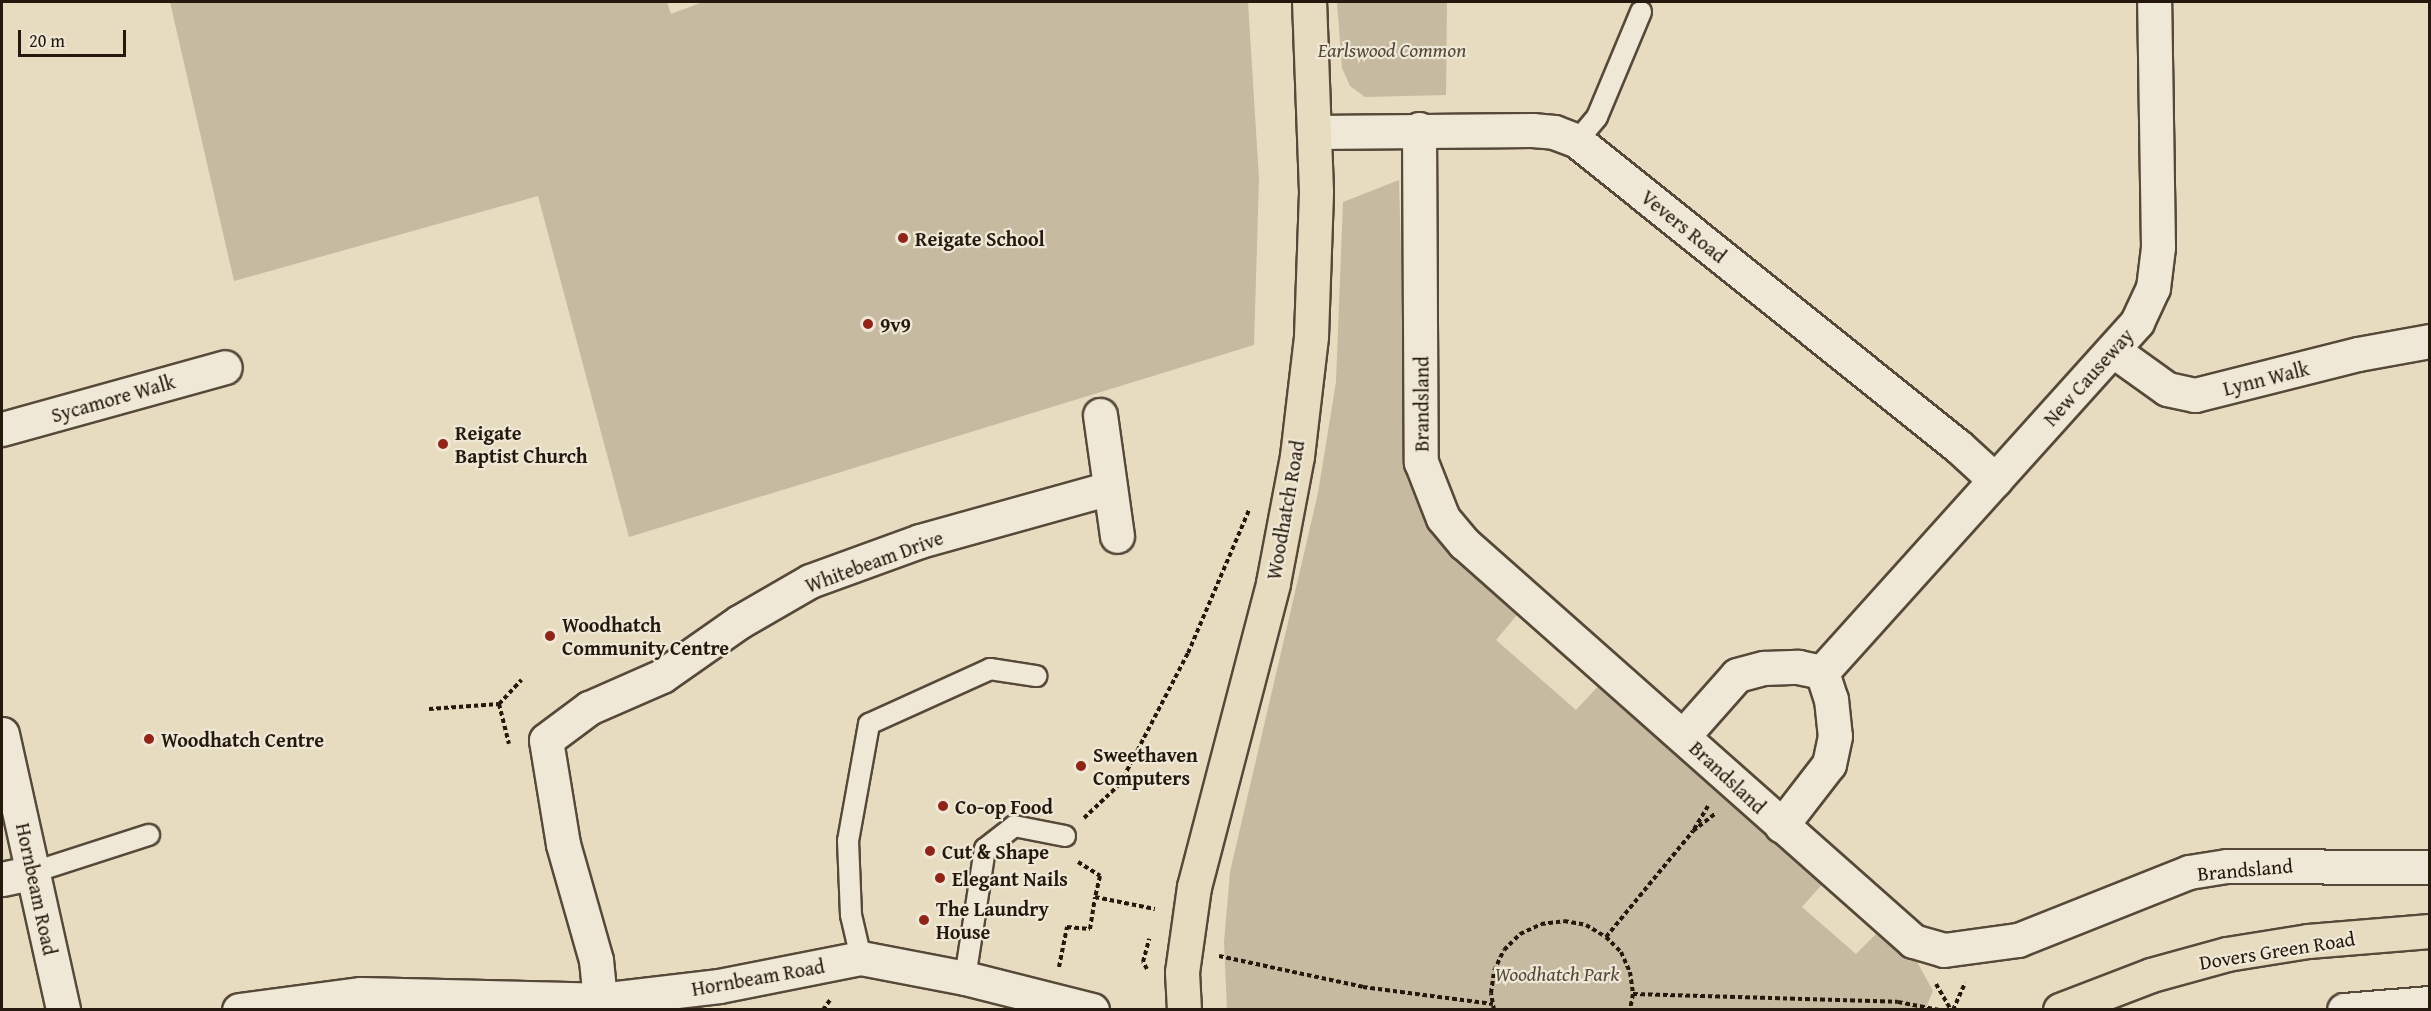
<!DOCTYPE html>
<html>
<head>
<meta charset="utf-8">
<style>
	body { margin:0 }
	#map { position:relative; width:2431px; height:1011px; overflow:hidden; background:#e7dbc0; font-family:"Gentium Book Plus",serif }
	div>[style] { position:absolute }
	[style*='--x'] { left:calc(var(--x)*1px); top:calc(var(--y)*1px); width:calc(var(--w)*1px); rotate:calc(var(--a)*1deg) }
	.green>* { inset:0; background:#c6baa1 }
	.path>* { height:4px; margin-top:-2px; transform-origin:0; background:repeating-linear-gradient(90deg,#25180c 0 4.5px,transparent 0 7.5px) }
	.roads { filter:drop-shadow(2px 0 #564939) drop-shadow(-2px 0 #564939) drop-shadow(0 2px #564939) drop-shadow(0 -2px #564939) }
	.service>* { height:20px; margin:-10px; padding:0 10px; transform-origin:10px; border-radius:10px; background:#efe8d6 }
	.minor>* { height:33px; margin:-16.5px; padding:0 16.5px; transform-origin:16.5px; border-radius:16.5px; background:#efe8d6 }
	.primary>* { height:33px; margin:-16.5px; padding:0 16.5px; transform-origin:16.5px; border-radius:16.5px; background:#e7dbc0 }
	.dots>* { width:16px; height:16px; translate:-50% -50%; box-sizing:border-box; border:3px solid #efe8d6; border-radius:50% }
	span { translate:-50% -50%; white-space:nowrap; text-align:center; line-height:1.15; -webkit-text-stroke:4.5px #efe8d6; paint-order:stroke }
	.park-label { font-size:20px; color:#554939; font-style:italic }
	.street-label { font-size:20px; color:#25180c }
	.poi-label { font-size:20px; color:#25180c; font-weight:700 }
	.left { translate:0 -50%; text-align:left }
	.frame { position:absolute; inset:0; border:3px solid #25180c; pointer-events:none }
	.scale { position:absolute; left:18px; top:30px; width:108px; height:27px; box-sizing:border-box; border:3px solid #25180c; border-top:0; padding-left:8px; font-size:18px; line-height:21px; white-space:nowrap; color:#25180c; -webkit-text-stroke:4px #efe8d6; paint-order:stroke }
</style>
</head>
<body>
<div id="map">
	<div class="green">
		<div style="clip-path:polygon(170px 2px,667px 2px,671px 14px,703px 2px,1248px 2px,1259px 179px,1254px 345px,629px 537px,538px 196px,234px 281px)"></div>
		<div style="clip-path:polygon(1337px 2px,1447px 2px,1446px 95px,1365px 97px,1350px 86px,1342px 68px)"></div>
		<div style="clip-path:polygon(1399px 180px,1407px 479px,1429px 523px,1522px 609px,1496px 640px,1576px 710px,1602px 682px,1825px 881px,1802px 907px,1856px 954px,1880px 930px,1916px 960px,1933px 991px,1925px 1010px,1227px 1010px,1224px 942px,1230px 872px,1318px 493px,1336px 382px,1343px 202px)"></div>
	</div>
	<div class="path">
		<div style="--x:499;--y:704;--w:41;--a:76"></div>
		<div style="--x:429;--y:709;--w:70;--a:-4.1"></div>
		<div style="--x:499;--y:704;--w:33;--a:-47"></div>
		<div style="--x:1708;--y:806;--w:29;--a:121"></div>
		<div style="--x:1693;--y:831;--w:28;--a:-38"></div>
		<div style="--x:1084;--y:818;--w:50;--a:-43.4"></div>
		<div style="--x:1120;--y:784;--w:148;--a:-62.6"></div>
		<div style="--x:1188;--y:653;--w:155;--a:-66.9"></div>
		<div style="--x:1078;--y:862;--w:26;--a:32"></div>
		<div style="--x:1100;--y:876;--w:22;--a:103"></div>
		<div style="--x:1095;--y:897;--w:61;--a:11.3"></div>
		<div style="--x:1606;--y:937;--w:137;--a:-50.6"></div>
		<div style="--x:1219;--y:956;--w:147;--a:12.1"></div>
		<div style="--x:1363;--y:987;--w:131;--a:7.5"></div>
		<div style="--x:1059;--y:967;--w:41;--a:-78.7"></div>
		<div style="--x:1067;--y:927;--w:23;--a:5"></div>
		<div style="--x:1090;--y:929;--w:32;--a:-81"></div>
		<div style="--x:1147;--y:969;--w:8;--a:-120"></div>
		<div style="--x:1143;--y:962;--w:24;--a:-75"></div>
		<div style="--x:1936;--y:984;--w:30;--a:60"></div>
		<div style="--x:1633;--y:994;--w:265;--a:1.7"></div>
		<div style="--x:1898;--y:1002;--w:42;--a:11"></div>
		<div style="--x:823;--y:1010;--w:12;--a:-55"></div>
		<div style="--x:1494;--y:1010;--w:17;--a:-100"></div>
		<div style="--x:1491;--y:993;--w:22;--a:-82"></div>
		<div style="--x:1494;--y:971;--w:23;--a:-65"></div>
		<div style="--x:1504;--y:950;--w:23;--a:-45"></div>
		<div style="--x:1520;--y:934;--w:23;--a:-25"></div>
		<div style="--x:1541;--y:924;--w:23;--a:-7"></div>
		<div style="--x:1564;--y:921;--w:22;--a:10"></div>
		<div style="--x:1586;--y:925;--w:23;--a:31"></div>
		<div style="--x:1606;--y:937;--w:21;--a:45"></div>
		<div style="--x:1621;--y:952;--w:22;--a:66"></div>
		<div style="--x:1630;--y:972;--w:22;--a:82"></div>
		<div style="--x:1633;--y:994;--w:16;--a:101"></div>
		<div style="--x:1953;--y:1010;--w:30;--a:-66"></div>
	</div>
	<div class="roads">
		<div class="service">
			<div style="--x:1577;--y:141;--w:31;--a:-50"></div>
			<div style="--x:1597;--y:117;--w:114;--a:-67.3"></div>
			<div style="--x:31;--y:873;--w:124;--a:-17.9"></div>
			<div style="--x:861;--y:958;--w:44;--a:-103.1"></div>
			<div style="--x:851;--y:915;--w:74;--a:-92.3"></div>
			<div style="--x:848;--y:841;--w:119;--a:-79.8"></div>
			<div style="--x:869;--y:724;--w:133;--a:-24.4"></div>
			<div style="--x:990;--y:669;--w:47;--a:8.7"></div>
			<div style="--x:965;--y:978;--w:131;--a:-81.2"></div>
			<div style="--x:985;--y:849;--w:37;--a:-38"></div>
			<div style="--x:1014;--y:826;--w:52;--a:11.1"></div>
		</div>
		<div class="minor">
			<div style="--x:1419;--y:129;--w:333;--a:89.7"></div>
			<div style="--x:1421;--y:462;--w:60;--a:68.6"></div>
			<div style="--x:1443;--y:518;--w:33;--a:50"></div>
			<div style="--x:1464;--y:543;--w:600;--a:41.55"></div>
			<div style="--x:1913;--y:941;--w:32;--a:16"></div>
			<div style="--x:1944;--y:950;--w:75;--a:-7.7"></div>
			<div style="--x:2018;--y:940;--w:184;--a:-21.7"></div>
			<div style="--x:2189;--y:872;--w:38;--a:-9"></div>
			<div style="--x:2227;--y:866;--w:203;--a:0.3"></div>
			<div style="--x:1314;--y:132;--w:218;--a:-0.5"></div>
			<div style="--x:1532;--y:130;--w:22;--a:5"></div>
			<div style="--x:1554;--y:132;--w:25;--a:21"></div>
			<div style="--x:1577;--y:141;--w:489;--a:38.7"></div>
			<div style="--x:1959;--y:447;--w:49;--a:42.5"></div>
			<div style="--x:2114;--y:351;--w:65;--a:35.6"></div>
			<div style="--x:2167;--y:389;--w:29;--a:12"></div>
			<div style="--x:2195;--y:395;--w:168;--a:-14.1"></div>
			<div style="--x:2358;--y:354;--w:73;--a:-10.2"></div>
			<div style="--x:1100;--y:415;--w:122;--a:82"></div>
			<div style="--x:2;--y:429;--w:231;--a:-15.5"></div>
			<div style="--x:1822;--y:672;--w:471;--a:-48"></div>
			<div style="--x:2137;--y:322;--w:38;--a:-65"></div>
			<div style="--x:2153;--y:288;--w:41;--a:-83"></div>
			<div style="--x:2158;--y:247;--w:245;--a:-90.9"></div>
			<div style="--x:2;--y:734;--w:283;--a:77.5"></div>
			<div style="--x:1683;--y:736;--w:81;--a:-48.5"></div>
			<div style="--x:1737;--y:675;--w:28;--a:-15"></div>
			<div style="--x:1764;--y:668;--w:34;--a:-2"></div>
			<div style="--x:1798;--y:667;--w:25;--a:12"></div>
			<div style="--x:1822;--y:672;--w:28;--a:72"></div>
			<div style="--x:1831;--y:699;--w:37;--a:84"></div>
			<div style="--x:1835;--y:736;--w:29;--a:102"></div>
			<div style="--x:1829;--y:764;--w:78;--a:127.7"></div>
			<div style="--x:2;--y:879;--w:30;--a:-12"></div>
			<div style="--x:600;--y:1000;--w:40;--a:-95.7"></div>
			<div style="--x:596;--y:960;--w:121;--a:-105.9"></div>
			<div style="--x:563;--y:844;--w:105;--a:-99.3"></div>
			<div style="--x:546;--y:740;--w:54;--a:-36.7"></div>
			<div style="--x:589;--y:708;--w:80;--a:-23.7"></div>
			<div style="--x:662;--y:676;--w:94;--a:-35"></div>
			<div style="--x:739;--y:622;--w:82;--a:-30"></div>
			<div style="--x:810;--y:581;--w:117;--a:-20"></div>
			<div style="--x:920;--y:541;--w:197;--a:-15.6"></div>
			<div style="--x:239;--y:1010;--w:123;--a:-7.5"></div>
			<div style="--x:361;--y:994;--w:239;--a:1.4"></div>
			<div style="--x:600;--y:1000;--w:120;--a:-6.7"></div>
			<div style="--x:719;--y:986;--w:145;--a:-11.2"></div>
			<div style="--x:861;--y:958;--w:106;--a:10.9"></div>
			<div style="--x:965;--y:978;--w:131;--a:14.1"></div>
			<div style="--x:2344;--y:1010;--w:86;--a:-4.7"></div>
		</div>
		<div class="primary">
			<div style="--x:1184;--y:1010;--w:38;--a:-93"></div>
			<div style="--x:1182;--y:972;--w:86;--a:-82"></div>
			<div style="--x:1194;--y:887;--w:314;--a:-75.4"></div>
			<div style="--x:1273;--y:583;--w:129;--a:-79.3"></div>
			<div style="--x:1297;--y:456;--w:121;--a:-83.3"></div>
			<div style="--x:1311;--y:336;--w:145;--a:-88"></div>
			<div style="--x:1316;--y:191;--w:189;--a:-92.1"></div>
			<div style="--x:2060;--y:1010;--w:97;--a:-21"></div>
			<div style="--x:2151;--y:975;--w:79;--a:-15.4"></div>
			<div style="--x:2227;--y:954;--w:82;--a:-9.1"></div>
			<div style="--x:2308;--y:941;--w:122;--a:-4.7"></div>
		</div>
	</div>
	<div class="dots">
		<div style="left:903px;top:238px;background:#8f2418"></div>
		<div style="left:868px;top:324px;background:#8f2418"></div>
		<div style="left:443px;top:444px;background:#8f2418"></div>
		<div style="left:550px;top:636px;background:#8f2418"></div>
		<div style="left:149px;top:739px;background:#8f2418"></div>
		<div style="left:1081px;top:766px;background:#8f2418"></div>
		<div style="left:943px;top:806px;background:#8f2418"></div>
		<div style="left:930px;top:851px;background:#8f2418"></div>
		<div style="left:940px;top:878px;background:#8f2418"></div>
		<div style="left:924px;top:920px;background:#8f2418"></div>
	</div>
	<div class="park-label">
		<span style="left:1392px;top:49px">Earlswood Common</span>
		<span style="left:1557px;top:973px">Woodhatch Park</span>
	</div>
	<div class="street-label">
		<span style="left:1684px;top:226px;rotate:39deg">Vevers Road</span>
		<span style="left:2088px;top:377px;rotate:-48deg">New Causeway</span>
		<span style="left:2266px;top:378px;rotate:-14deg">Lynn Walk</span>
		<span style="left:113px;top:398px;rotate:-16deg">Sycamore Walk</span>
		<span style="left:1421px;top:404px;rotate:-90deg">Brandsland</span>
		<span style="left:1285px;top:510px;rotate:-80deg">Woodhatch Road</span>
		<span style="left:874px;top:561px;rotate:-20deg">Whitebeam Drive</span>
		<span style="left:1728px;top:777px;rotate:43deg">Brandsland</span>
		<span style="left:2245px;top:869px;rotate:-5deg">Brandsland</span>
		<span style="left:37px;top:889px;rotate:78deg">Hornbeam Road</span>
		<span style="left:2277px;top:950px;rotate:-9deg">Dovers Green Road</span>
		<span style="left:758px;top:977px;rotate:-10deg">Hornbeam Road</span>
	</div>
	<div class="poi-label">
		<span class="left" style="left:915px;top:238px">Reigate School</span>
		<span class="left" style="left:880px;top:324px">9v9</span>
		<span class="left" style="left:455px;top:444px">Reigate<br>Baptist Church</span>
		<span class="left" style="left:562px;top:636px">Woodhatch<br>Community Centre</span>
		<span class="left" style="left:161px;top:739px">Woodhatch Centre</span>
		<span class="left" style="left:1093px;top:766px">Sweethaven<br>Computers</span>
		<span class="left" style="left:955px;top:806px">Co-op Food</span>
		<span class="left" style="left:942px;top:851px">Cut &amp; Shape</span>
		<span class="left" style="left:952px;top:878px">Elegant Nails</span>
		<span class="left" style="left:936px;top:920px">The Laundry<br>House</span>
	</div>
	<div class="frame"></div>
	<div class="scale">20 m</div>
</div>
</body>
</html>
